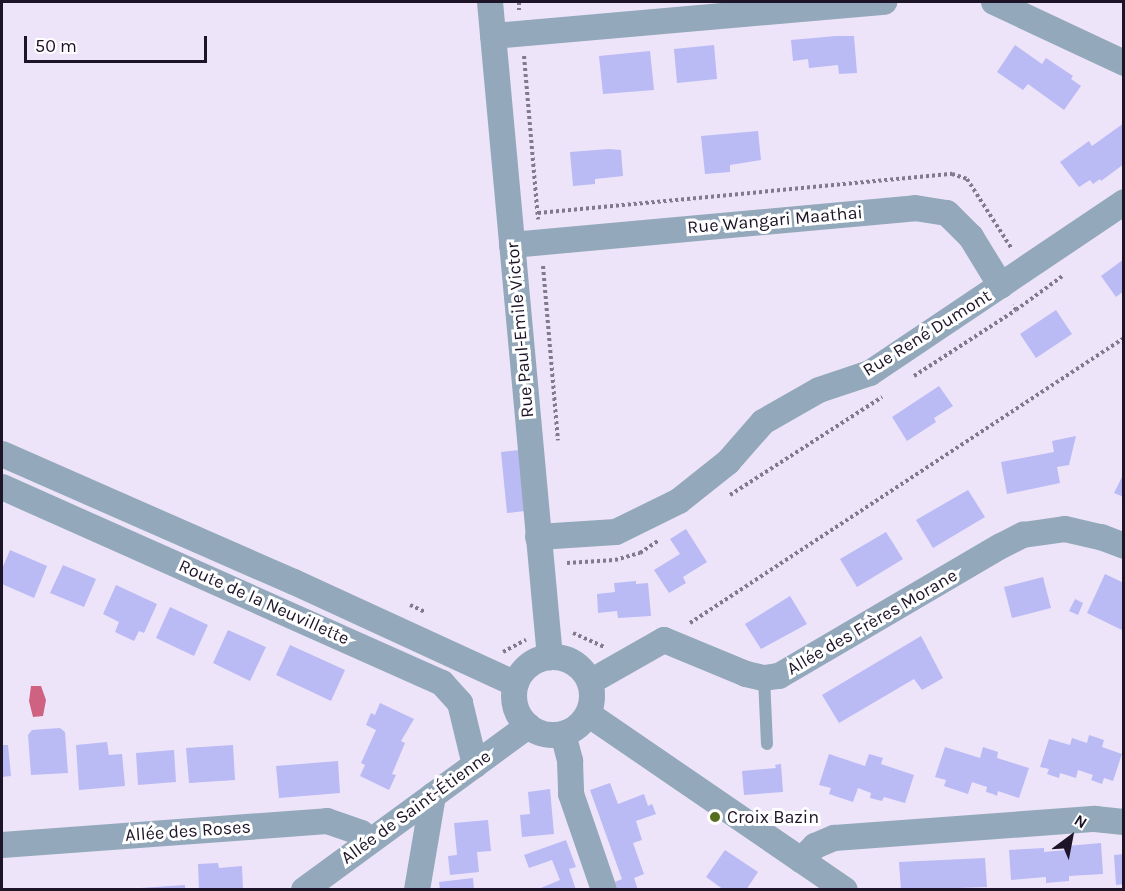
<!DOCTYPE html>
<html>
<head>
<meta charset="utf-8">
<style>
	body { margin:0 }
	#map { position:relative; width:1125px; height:891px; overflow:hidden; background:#ede4fa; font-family:Karla,sans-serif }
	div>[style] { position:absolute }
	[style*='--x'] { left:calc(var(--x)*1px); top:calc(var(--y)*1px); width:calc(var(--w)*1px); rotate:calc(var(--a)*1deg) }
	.water>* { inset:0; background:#ce6280 }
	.building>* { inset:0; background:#babaf5 }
	.path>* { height:4px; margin-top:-2px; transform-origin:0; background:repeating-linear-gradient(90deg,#82798d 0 3px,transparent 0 6px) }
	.service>* { height:12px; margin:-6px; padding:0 6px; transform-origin:6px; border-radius:6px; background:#93a8ba }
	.minor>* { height:26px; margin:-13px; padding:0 13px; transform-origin:13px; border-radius:13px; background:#93a8ba }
	.minor>.ring { margin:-13px; padding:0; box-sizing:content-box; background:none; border:26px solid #93a8ba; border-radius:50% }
	.dots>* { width:16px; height:16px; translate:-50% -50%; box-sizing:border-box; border:3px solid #fff; border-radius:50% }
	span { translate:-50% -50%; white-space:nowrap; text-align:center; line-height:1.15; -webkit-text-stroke:6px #fff; paint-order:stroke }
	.street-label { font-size:18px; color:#1d1427 }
	.poi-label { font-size:18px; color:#1d1427 }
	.left { translate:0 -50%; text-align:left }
	.frame { position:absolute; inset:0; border:3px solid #1d1427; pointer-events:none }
	.north { position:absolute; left:1041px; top:807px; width:60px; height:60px; -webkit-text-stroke:4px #fff; paint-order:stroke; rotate:32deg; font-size:16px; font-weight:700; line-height:24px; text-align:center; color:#1d1427 }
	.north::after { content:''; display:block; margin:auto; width:21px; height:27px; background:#1d1427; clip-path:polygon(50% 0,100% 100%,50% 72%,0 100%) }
	.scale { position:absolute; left:24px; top:36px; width:183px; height:27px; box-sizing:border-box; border:3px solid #1d1427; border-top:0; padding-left:8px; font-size:18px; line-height:21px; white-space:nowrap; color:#1d1427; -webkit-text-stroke:4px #fff; paint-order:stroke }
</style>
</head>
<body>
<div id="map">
	<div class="water">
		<div style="clip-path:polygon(31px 686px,41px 686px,46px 700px,43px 716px,33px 717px,29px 701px)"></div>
	</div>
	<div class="building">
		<div style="clip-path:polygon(836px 36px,854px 36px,857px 73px,839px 74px,838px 65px,809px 68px,808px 59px,793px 61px,791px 40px)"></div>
		<div style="clip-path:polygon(714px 45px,717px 79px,677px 83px,674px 49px)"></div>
		<div style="clip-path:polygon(1015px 45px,1042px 64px,1046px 58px,1073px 76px,1071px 79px,1081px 86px,1064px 110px,1028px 84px,1023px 90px,997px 72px)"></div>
		<div style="clip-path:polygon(650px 51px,654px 90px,603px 94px,599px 56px)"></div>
		<div style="clip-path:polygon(1124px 123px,1124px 164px,1101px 181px,1100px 179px,1093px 184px,1090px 180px,1079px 187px,1060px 162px,1089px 141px,1092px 146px)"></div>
		<div style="clip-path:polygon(758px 131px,761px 160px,730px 165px,730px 172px,705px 174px,701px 136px)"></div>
		<div style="clip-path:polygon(609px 149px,621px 150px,623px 176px,595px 179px,595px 184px,573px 186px,570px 152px)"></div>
		<div style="clip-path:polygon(1124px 259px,1124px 291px,1116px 297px,1101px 276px)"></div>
		<div style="clip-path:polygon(1056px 310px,1072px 334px,1036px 358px,1020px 334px)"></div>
		<div style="clip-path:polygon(939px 386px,953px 406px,934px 418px,936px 422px,907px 441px,892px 417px)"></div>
		<div style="clip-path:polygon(1076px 436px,1069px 465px,1057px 467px,1060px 483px,1007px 494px,1001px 462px,1054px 452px,1052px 441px)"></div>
		<div style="clip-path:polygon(519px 450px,525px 511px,507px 513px,501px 452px)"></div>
		<div style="clip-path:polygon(1124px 473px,1124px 497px,1114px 493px)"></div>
		<div style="clip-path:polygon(968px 490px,985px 517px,933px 548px,916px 520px)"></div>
		<div style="clip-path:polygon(686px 529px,707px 562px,683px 577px,686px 583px,669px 593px,654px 570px,680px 554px,670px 539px)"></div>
		<div style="clip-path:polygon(886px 532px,903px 559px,857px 587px,840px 559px)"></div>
		<div style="clip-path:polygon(10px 550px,47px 566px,34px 598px,2px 584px,2px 569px)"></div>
		<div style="clip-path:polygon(63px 565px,96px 579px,84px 607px,50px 593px)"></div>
		<div style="clip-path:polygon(1105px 574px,1124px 583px,1124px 631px,1087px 613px)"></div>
		<div style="clip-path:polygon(1043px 577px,1051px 608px,1012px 618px,1004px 587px)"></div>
		<div style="clip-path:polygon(636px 581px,636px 584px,648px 583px,651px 616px,618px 618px,617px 611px,598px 613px,597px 594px,615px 592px,614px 583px)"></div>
		<div style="clip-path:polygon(116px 585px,157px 604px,144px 633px,139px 631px,134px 641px,115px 632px,119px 622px,103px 614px)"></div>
		<div style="clip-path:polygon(790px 596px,807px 624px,761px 649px,745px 624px)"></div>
		<div style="clip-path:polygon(1075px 599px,1083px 603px,1078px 615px,1069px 611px)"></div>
		<div style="clip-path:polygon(170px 607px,208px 625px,194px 656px,156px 638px)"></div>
		<div style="clip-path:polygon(228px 630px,266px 647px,250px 681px,213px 663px)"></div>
		<div style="clip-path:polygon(921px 636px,943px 678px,922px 690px,914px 679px,839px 723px,822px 695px)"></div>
		<div style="clip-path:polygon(290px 645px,345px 670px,331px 701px,276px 675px)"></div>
		<div style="clip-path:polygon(380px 703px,414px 719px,401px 741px,405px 743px,392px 774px,396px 775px,389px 790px,360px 776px,365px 765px,361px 763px,376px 730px,366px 725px,371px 713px,375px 715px)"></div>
		<div style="clip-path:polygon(60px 728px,65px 732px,68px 773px,31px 775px,28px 735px,32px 730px)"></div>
		<div style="clip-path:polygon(1089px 735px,1104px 740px,1102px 747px,1122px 754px,1113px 781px,1104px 778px,1102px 784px,1091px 780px,1093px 775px,1078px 770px,1076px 778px,1060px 773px,1059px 778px,1047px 774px,1049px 769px,1040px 767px,1049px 739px,1070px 745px,1072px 738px,1087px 743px)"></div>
		<div style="clip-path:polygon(107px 742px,109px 755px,122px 754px,125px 786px,79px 790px,76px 745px)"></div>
		<div style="clip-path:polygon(2px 745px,8px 745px,11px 776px,2px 777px)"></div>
		<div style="clip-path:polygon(233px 745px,235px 780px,189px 783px,186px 748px)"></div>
		<div style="clip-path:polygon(945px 747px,980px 758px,983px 747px,998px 752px,997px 758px,1029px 768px,1019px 798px,998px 791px,997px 796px,993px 794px,986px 792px,987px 787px,972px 782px,968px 794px,944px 786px,946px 780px,935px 777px)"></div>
		<div style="clip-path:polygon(174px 750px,176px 782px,138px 785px,136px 753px)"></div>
		<div style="clip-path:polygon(829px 754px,865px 766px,869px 754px,883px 758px,881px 764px,914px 775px,905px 803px,884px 797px,882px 801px,870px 798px,871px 793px,858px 788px,853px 802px,829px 794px,831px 788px,819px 785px)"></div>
		<div style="clip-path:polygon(338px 761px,340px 793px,279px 798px,276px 766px)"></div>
		<div style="clip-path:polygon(781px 764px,783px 792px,744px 795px,742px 771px,776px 768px,775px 765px)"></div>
		<div style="clip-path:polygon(610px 783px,618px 804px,644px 794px,648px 806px,652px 804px,656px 814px,636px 821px,642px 840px,633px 843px,644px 874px,634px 878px,638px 890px,618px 890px,615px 882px,622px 879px,590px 790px)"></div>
		<div style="clip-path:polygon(550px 789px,554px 834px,522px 837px,520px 815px,530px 814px,528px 792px)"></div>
		<div style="clip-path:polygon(488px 820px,491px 851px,477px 852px,479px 872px,450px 875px,448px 856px,457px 855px,454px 823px)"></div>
		<div style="clip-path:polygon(566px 840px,576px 867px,569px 869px,576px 890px,536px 890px,560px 880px,552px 860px,529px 868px,524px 855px)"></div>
		<div style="clip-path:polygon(1101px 843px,1103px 874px,1069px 876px,1069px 881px,1046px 883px,1046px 877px,1011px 880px,1009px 850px,1044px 848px,1044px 852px,1055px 851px,1067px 850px,1067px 846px)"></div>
		<div style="clip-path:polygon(725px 850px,758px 872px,746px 890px,724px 890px,706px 877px)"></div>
		<div style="clip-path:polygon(1124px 854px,1124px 884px,1116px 885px,1114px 855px)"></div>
		<div style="clip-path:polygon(985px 858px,987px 887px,901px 890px,899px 862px)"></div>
		<div style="clip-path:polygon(218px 863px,219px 868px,242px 866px,243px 890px,199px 890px,198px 864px)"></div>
		<div style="clip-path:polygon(473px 878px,474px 890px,440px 890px,439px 882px)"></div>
		<div style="clip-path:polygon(185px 885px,185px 890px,141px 890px,141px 888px)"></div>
	</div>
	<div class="path">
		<div style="--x:519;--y:2;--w:8;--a:90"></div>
		<div style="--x:524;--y:56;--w:164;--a:85.1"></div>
		<div style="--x:538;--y:213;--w:416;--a:-5.4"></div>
		<div style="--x:952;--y:174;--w:16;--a:18"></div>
		<div style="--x:967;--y:179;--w:83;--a:57.3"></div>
		<div style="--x:543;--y:266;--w:175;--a:85.1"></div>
		<div style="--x:1016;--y:310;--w:59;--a:-36.1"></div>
		<div style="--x:914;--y:376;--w:121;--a:-32.9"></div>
		<div style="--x:1016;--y:310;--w:6;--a:-121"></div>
		<div style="--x:730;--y:495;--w:181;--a:-32.8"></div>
		<div style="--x:567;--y:563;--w:48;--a:-3.6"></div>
		<div style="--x:615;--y:560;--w:26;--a:-16"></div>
		<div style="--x:640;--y:553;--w:22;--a:-34"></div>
		<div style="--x:410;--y:605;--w:17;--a:25"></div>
		<div style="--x:690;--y:623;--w:519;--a:-33.29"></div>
		<div style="--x:573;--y:633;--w:34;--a:24"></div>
		<div style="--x:503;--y:652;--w:26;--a:-28"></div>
	</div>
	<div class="service">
		<div style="--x:764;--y:678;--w:66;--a:87.4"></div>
	</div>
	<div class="minor">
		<div style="--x:490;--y:2;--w:658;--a:84.77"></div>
		<div style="--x:994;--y:2;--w:144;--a:25.1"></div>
		<div style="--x:493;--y:36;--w:393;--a:-5"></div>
		<div style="--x:512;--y:245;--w:405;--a:-5.2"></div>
		<div style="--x:915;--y:208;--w:32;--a:9"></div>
		<div style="--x:947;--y:213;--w:34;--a:45"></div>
		<div style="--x:971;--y:237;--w:57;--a:58.5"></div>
		<div style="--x:2;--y:454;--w:319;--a:23.7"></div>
		<div style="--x:294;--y:582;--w:244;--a:24.7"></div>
		<div style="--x:2;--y:487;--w:482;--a:24"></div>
		<div style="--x:442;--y:683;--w:27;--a:48"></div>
		<div style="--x:460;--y:703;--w:64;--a:76.4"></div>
		<div style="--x:538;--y:537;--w:78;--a:-3.7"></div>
		<div style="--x:616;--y:532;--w:70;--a:-26.2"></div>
		<div style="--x:679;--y:501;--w:63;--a:-38.5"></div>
		<div style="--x:728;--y:462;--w:53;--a:-48.8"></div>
		<div style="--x:763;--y:422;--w:64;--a:-29.7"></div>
		<div style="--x:819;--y:390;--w:54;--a:-18.4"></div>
		<div style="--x:870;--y:373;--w:306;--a:-33.9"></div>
		<div class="ring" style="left:514px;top:657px;width:52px;height:52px"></div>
		<div style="--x:590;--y:682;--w:85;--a:-29.6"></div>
		<div style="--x:664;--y:640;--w:89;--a:22.5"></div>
		<div style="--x:746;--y:674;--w:18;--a:13"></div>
		<div style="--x:764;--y:678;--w:15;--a:-8"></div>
		<div style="--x:779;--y:676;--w:257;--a:-30.4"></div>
		<div style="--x:1001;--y:546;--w:25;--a:-27"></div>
		<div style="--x:1023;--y:535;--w:42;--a:-8.1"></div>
		<div style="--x:1065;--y:529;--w:37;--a:13"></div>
		<div style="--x:1101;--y:537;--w:25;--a:21"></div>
		<div style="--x:588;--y:714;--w:311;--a:34.4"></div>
		<div style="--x:563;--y:734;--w:28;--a:75"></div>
		<div style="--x:570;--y:761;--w:33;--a:88"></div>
		<div style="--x:571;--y:794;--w:102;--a:71"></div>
		<div style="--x:2;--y:845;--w:326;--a:-4.2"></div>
		<div style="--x:327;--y:821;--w:36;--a:19"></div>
		<div style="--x:361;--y:833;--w:11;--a:38"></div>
		<div style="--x:801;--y:860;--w:20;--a:-45"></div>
		<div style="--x:815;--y:846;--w:21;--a:-23"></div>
		<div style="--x:834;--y:838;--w:262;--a:-4.2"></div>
		<div style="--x:1095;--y:819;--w:29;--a:6"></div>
		<div style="--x:304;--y:890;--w:278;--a:-36.2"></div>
		<div style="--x:417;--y:890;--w:96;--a:-80.4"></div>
	</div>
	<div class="dots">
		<div style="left:715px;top:817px;background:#546c1c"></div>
	</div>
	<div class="street-label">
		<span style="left:775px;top:220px;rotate:-5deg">Rue Wangari Maathai</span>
		<span style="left:520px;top:330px;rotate:-95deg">Rue Paul-Emile Victor</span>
		<span style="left:927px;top:333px;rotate:-32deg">Rue René Dumont</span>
		<span style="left:264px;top:602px;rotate:24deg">Route de la Neuvillette</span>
		<span style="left:872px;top:622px;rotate:-30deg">Allée des Frères Morane</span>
		<span style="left:416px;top:807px;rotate:-36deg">Allée de Saint-Étienne</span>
		<span style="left:188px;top:831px;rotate:-4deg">Allée des Roses</span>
	</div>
	<div class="poi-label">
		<span class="left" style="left:727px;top:817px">Croix Bazin</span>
	</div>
	<div class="frame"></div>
	<div class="north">N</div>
	<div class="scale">50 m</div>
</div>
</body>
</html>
